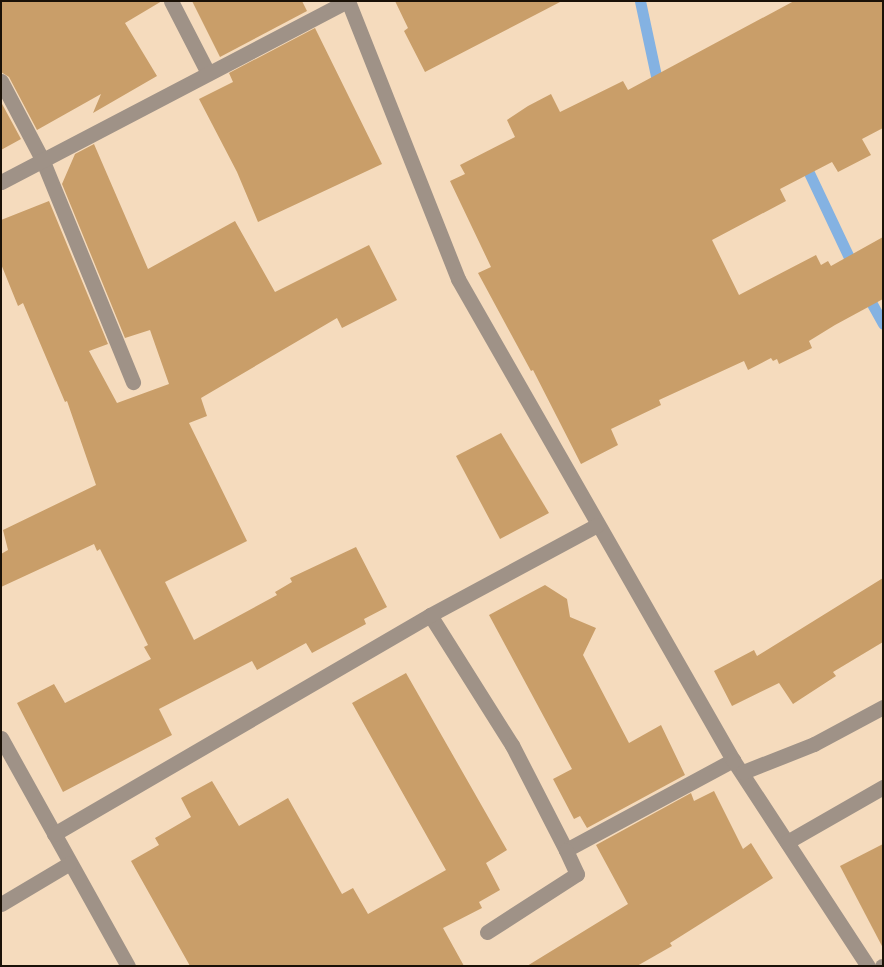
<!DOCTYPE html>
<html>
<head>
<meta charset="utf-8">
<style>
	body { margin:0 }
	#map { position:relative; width:884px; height:967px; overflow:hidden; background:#f5dbbd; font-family:Commissioner,sans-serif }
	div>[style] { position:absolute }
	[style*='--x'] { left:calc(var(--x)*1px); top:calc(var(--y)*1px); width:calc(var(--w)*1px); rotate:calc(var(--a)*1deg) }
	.stream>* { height:11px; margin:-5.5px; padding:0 5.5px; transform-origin:5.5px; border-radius:5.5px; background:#84b2e2 }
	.building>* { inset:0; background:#c99e69 }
	.lane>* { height:15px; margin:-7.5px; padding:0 7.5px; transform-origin:7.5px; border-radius:7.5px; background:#9f9287 }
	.street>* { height:15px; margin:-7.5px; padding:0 7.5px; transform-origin:7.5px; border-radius:7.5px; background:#9f9287 }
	span { translate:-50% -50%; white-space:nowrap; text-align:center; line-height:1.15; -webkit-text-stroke:4px #f5dbbd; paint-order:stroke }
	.frame { position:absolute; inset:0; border:2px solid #1a1107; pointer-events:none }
</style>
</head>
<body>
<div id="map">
	<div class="stream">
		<div style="--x:640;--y:1;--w:91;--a:77.9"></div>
		<div style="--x:803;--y:160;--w:122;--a:64.7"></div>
		<div style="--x:866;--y:293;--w:35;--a:61"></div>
	</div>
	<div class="building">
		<div style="clip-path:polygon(1px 1px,162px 1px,125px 23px,157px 76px,93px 113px,101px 94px,37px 130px,9px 77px,1px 72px)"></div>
		<div style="clip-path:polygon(192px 1px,302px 1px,307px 11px,220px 57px)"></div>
		<div style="clip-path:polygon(395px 1px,562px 1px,425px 72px,404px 31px,408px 28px)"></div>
		<div style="clip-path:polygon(794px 1px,883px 1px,883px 128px,862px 139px,871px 155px,838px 172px,832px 162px,780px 189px,786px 201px,712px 240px,739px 295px,816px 255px,821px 265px,828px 261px,831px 266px,883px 237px,883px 299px,835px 325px,809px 341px,812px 348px,779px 364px,777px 359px,773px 361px,771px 358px,748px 370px,744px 361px,659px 400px,661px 405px,611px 429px,618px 445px,581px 464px,533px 370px,531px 371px,478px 273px,491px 267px,450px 181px,465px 174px,460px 165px,515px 137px,507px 120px,528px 106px,551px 94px,560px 112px,623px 81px,628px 90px)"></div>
		<div style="clip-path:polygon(315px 28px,382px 164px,258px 222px,237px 172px,199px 99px,233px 82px,229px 73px)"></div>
		<div style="clip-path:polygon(1px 102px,21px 139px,1px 150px)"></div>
		<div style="clip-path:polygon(94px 144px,148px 269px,235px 221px,275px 292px,369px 245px,397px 300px,342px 328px,337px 318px,201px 398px,207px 416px,189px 423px,247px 541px,165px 582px,194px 640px,277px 595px,275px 592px,292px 582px,290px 578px,356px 547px,387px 607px,364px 619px,366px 624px,312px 653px,306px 643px,257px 670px,252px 661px,159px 709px,172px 735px,63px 792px,17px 703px,54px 684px,65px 703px,151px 659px,144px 647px,148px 645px,100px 549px,97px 551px,94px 544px,1px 587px,1px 554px,8px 550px,3px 530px,96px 485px,67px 401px,65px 402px,23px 303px,18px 306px,1px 264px,1px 220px,49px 201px,108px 344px,89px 351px,117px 403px,169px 384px,150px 330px,125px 338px,62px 184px,75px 154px)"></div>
		<div style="clip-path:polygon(501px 433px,549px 513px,500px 539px,456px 456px)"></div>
		<div style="clip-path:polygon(883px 578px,883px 642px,833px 672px,836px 676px,793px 704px,779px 683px,732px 706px,714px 671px,754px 650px,757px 656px)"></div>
		<div style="clip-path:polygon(545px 585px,567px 599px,570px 617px,596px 628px,583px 655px,629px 743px,661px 725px,685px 775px,587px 828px,580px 816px,574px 819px,553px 779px,572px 769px,489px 615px)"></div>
		<div style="clip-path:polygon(406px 673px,507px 850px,486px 863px,500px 890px,479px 902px,482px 908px,443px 928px,464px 966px,190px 966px,131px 861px,159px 845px,155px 838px,191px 817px,181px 798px,212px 781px,239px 826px,288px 798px,342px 894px,353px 888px,368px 914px,446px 870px,352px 703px)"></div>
		<div style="clip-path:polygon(714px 791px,743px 849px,751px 843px,773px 878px,670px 943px,672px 946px,637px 966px,527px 966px,628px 904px,596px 845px,691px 793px,694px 801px)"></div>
		<div style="clip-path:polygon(883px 844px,883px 948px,840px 866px)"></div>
	</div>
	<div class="lane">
		<div style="--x:430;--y:615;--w:154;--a:57.8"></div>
		<div style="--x:512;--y:745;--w:118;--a:62.8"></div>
		<div style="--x:566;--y:850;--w:190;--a:-28.3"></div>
		<div style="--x:487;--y:932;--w:107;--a:-32.8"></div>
		<div style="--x:577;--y:874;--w:26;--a:-115"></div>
	</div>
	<div class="street">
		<div style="--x:171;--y:1;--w:81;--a:62.8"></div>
		<div style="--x:348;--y:1;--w:299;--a:68.4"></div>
		<div style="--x:458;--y:279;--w:554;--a:60.24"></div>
		<div style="--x:733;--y:760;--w:246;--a:56.8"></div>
		<div style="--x:1;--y:81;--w:88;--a:62.3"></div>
		<div style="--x:42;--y:159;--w:241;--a:67.8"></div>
		<div style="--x:1;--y:182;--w:390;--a:-27.6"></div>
		<div style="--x:1;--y:738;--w:261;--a:60.9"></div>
		<div style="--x:743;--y:772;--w:76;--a:-21.5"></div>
		<div style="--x:814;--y:744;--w:78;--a:-28.2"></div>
		<div style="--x:54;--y:834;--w:435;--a:-30.2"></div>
		<div style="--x:430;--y:615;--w:190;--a:-28.3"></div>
		<div style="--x:787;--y:842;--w:111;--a:-29.8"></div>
		<div style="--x:1;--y:904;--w:80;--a:-30.7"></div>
		<div style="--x:882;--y:966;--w:1;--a:0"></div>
	</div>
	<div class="frame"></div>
</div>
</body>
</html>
